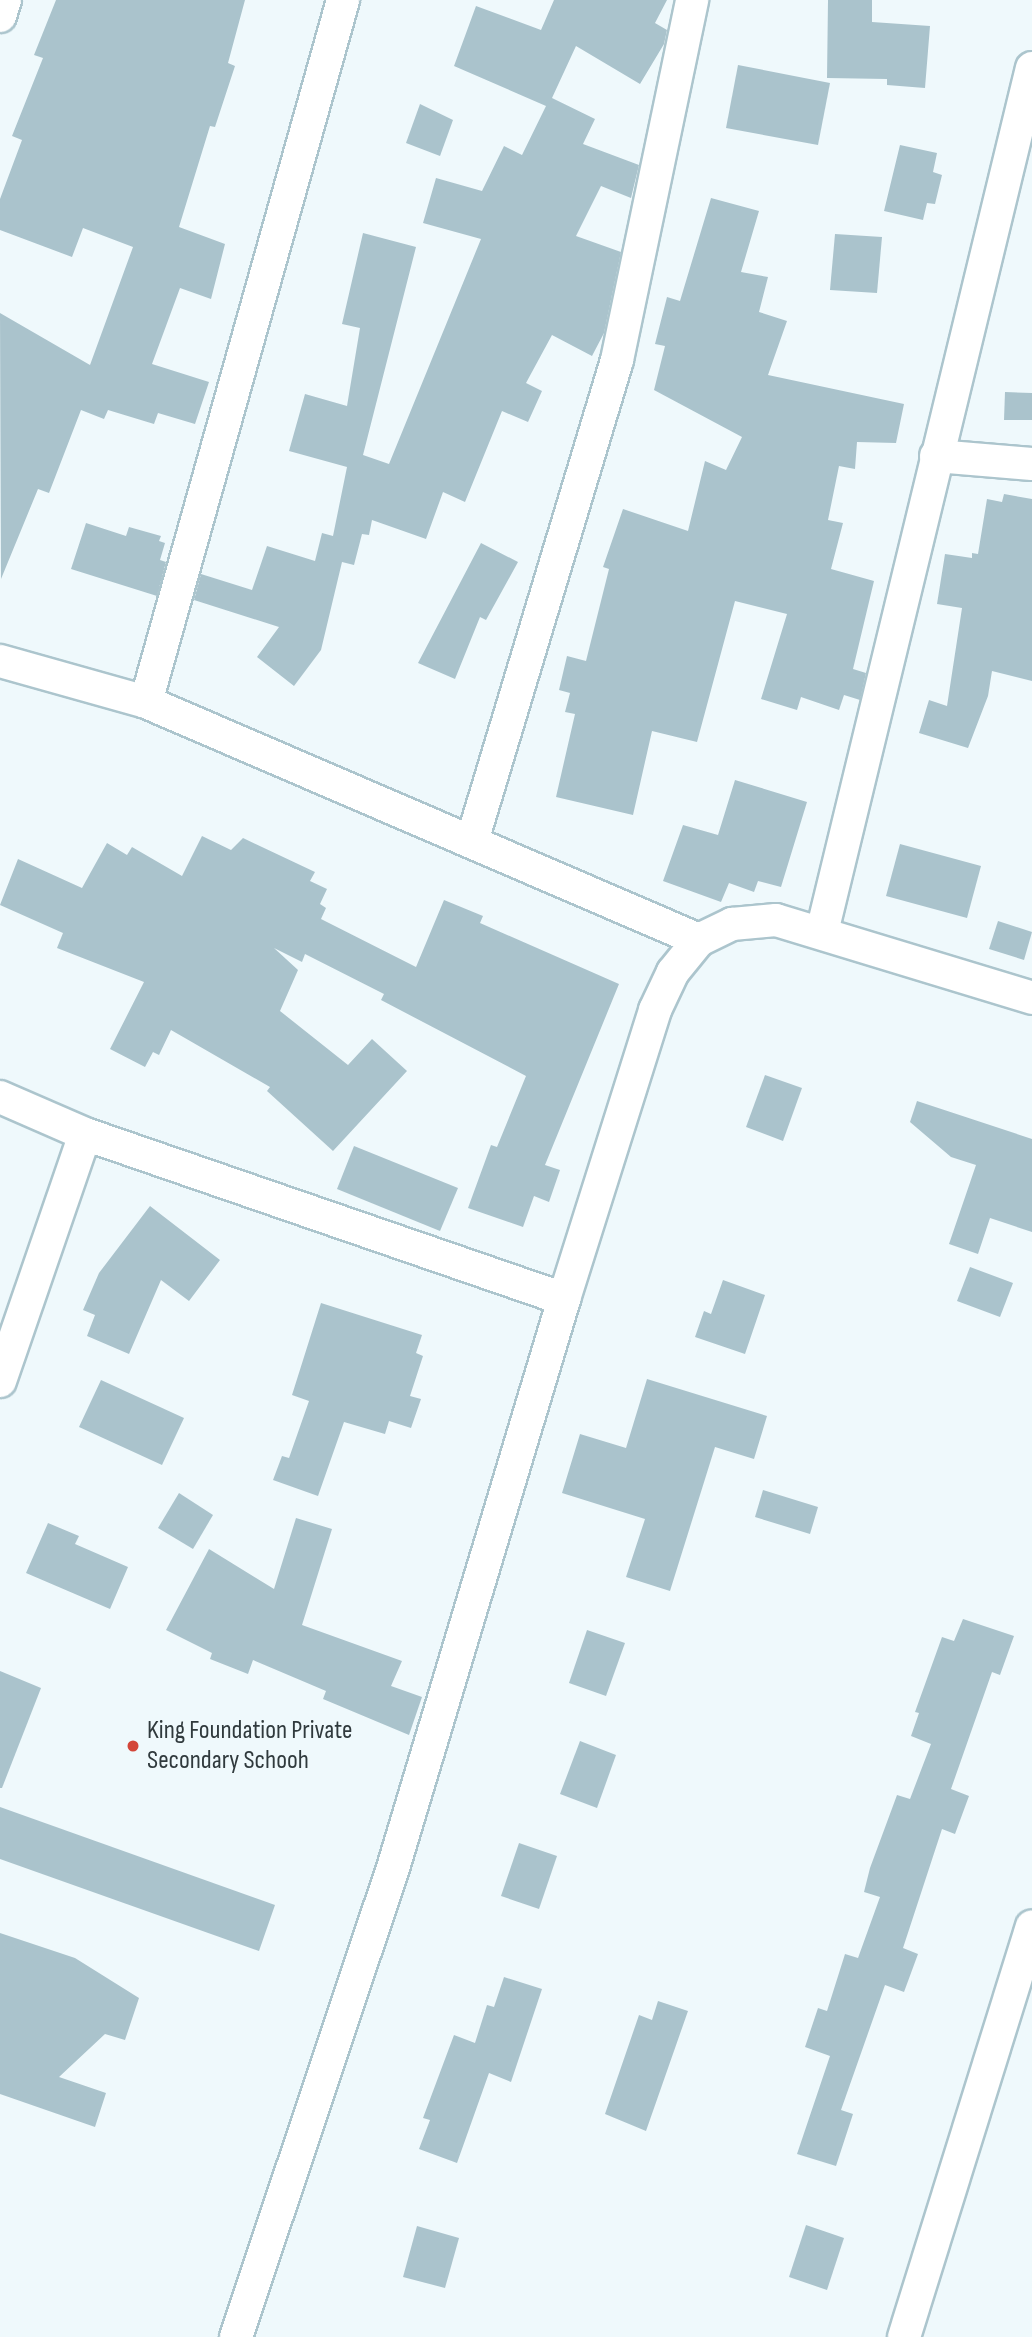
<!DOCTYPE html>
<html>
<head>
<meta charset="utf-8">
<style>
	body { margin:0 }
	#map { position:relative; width:1032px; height:2337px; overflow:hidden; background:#eff9fc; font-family:"Sofia Sans Condensed",sans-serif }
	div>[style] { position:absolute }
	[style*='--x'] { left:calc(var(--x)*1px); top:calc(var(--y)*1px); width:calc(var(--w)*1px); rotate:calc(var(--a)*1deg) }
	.building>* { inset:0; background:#aac3cc }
	.roads { filter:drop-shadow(2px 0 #acc5cd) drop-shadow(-2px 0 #acc5cd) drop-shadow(0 2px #acc5cd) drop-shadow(0 -2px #acc5cd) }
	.street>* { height:32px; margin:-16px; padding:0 16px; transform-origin:16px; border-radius:16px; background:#fff }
	.dots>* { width:19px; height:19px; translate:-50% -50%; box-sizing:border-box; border:4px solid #eff9fc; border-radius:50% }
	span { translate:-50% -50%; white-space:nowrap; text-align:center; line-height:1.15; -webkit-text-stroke:7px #eff9fc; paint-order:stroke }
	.poi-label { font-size:26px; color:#303a3d }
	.left { translate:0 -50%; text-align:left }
</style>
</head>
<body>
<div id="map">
	<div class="building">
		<div style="clip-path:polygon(56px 0,245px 0,228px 63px,235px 66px,215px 127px,210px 126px,179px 227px,225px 244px,211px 299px,180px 288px,152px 364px,209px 382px,195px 424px,158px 413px,154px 424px,108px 410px,104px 419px,81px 410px,49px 493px,38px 489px,1px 579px,0 313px,90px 365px,133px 247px,83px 228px,72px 257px,0 230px,0 199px,22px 140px,12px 136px,43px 58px,34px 55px)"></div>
		<div style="clip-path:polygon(554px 0,667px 0,655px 23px,667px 30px,664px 44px,640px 84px,576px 46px,552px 98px,595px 119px,583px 144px,639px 165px,631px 198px,601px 186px,576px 236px,621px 252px,604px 333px,592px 356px,552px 335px,526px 383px,542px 391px,528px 422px,502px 411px,465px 502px,443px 492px,426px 539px,372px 520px,369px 535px,362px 534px,354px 565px,342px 562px,321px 650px,294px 686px,257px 657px,279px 627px,194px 600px,201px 574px,252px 590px,267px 546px,315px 561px,322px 533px,333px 536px,347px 467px,289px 451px,305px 394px,347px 406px,360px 328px,342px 324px,363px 233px,416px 247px,363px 455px,389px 464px,481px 239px,423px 223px,436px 178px,482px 191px,504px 146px,522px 155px,546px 106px,454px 66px,476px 6px,541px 30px)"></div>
		<div style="clip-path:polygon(828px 0,872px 0,872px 22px,930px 26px,925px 88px,887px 85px,887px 79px,827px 78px)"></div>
		<div style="clip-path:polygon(738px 65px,830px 83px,818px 145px,726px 128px)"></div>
		<div style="clip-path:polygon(420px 104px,453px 120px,440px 156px,406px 143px)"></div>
		<div style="clip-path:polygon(900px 145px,937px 153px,933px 172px,942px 175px,935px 204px,927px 203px,923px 220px,884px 211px)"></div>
		<div style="clip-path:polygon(711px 198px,759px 211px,741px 272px,768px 277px,759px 312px,787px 321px,768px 375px,904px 404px,896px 443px,857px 442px,855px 469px,839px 466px,828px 520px,843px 523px,831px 569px,874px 581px,853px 669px,866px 673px,860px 700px,844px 695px,839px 710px,801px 697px,797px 710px,761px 699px,787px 614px,735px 601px,697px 742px,652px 731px,633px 815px,556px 797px,575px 714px,565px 712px,570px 693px,559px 690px,567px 656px,586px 661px,609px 569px,603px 567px,623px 509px,688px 531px,705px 461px,726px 470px,742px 437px,654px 390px,665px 346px,655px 344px,667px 297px,680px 301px)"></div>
		<div style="clip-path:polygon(835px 234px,882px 237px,877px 293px,830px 290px)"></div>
		<div style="clip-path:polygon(1005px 392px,1032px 393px,1032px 420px,1004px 420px)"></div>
		<div style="clip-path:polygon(1004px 494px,1032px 499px,1032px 681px,992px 671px,988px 696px,968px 748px,919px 733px,929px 700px,947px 706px,962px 608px,937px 604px,945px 554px,972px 558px,972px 553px,978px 554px,987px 499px,1002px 502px)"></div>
		<div style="clip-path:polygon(86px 523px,126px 536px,129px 527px,161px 536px,159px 541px,165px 543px,160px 560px,166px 562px,157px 596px,71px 569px)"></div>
		<div style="clip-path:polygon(481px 543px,518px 562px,486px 620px,480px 617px,455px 679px,418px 663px)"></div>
		<div style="clip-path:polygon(735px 780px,807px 802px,781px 887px,758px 881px,754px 892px,729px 883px,721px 902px,663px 881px,683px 825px,718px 835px)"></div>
		<div style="clip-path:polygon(202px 836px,231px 850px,243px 838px,315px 872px,310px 881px,327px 889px,320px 904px,326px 908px,321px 919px,416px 967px,444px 900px,483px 916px,480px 923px,619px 984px,545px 1165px,560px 1170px,549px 1202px,534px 1196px,523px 1227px,468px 1208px,491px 1145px,497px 1147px,526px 1076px,381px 1000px,384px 994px,305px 954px,302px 962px,274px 948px,298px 970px,280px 1011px,348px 1065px,372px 1039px,407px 1071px,333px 1151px,267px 1091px,270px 1087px,171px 1030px,159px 1055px,153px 1052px,145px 1067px,110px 1049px,144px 982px,57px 948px,63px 933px,0 905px,18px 859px,82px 888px,107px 843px,127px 855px,132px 847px,182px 876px)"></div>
		<div style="clip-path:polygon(900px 844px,981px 866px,967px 918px,886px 896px)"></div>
		<div style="clip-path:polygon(998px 921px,1032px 932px,1024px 960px,989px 949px)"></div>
		<div style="clip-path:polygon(765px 1075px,802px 1088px,783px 1141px,746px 1127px)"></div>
		<div style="clip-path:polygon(917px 1101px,1032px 1139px,1032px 1232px,990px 1218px,978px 1254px,949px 1244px,976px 1165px,951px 1157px,910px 1122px)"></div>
		<div style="clip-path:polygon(354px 1146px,458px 1188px,440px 1231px,337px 1189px)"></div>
		<div style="clip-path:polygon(150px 1206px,220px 1260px,189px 1301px,161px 1280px,129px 1354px,87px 1336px,95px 1315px,83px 1310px,99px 1273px)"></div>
		<div style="clip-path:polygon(970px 1267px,1013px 1283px,1000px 1317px,957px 1301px)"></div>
		<div style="clip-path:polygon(723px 1280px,765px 1295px,745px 1354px,695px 1337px,704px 1311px,711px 1314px)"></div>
		<div style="clip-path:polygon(321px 1303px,422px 1335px,416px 1353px,423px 1356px,410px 1396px,421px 1399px,411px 1428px,389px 1421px,385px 1434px,344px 1422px,318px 1496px,273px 1480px,282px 1456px,289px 1458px,309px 1401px,292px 1395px)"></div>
		<div style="clip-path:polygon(647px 1379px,767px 1416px,754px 1459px,715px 1447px,670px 1591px,626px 1577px,645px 1519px,562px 1493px,580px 1434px,626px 1448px)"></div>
		<div style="clip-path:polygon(101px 1380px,184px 1418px,162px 1465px,79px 1427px)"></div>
		<div style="clip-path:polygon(763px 1490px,818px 1507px,810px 1534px,755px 1517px)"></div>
		<div style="clip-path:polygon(179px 1493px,213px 1515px,193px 1549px,158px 1528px)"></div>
		<div style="clip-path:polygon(296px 1518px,332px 1529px,302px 1625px,402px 1661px,391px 1686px,422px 1697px,409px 1735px,323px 1699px,326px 1691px,253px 1660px,248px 1674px,210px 1659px,212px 1653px,166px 1630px,209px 1549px,274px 1589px)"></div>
		<div style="clip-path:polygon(48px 1523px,79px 1536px,75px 1544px,128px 1567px,110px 1609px,26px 1573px)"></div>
		<div style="clip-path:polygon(963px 1619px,1014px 1636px,1000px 1675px,992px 1672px,951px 1789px,969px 1796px,955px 1834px,942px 1829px,903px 1948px,918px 1954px,904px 1992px,885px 1985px,841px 2110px,853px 2114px,836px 2166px,797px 2154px,830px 2056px,805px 2047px,818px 2008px,827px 2011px,845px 1954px,858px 1958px,880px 1897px,864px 1892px,870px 1868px,897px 1795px,910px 1799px,931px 1744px,911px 1736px,919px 1713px,915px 1712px,942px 1637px,954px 1641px)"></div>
		<div style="clip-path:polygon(587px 1630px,625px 1643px,606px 1696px,569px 1683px)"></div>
		<div style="clip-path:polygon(0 1671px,41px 1688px,2px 1788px,0 1788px)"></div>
		<div style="clip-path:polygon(580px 1741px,616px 1755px,597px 1808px,560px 1794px)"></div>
		<div style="clip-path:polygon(0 1807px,275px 1905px,259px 1951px,0 1859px)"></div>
		<div style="clip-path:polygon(519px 1843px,557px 1856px,539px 1909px,501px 1896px)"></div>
		<div style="clip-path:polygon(0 1933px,75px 1958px,139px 1998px,125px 2040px,105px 2034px,59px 2077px,106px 2093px,95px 2127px,0 2094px)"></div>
		<div style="clip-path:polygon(504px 1977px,542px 1989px,511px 2082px,489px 2073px,457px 2163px,419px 2149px,430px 2120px,423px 2118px,454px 2035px,475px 2043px,487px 2005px,494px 2007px)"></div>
		<div style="clip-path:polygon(658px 2001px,688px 2011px,646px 2131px,605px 2114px,639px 2015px,652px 2020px)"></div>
		<div style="clip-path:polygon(806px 2225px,844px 2238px,827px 2290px,789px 2277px)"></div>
		<div style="clip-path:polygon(417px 2226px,459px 2238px,445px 2288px,403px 2277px)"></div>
	</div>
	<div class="roads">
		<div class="street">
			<div style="--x:0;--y:16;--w:17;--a:-73"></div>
			<div style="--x:936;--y:456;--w:96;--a:4.8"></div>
			<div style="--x:0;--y:661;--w:152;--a:15.7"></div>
			<div style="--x:146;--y:702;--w:602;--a:23.29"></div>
			<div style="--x:146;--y:702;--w:729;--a:-74.32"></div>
			<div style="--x:472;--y:841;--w:502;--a:-73.22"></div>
			<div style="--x:617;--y:360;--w:368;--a:-78.2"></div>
			<div style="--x:822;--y:932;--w:889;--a:-76.34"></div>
			<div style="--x:0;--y:1097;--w:93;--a:23.5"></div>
			<div style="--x:85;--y:1134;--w:507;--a:19.01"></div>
			<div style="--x:0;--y:1381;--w:261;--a:-71"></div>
			<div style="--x:236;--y:2337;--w:495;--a:-71.5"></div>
			<div style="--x:393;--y:1868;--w:594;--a:-73.27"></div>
			<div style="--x:564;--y:1299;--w:303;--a:-72.5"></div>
			<div style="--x:655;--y:1010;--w:42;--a:-64.7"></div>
			<div style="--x:673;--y:972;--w:41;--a:-50.9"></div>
			<div style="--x:699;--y:940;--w:37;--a:-26"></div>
			<div style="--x:732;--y:924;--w:44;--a:-5.2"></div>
			<div style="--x:776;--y:920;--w:268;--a:16.9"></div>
			<div style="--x:904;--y:2337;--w:430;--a:-72.7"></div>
		</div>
	</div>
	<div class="dots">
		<div style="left:133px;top:1746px;background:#d34639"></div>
	</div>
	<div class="poi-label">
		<span class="left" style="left:147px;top:1746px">King Foundation Private<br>Secondary Schooh</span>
	</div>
</div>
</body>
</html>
